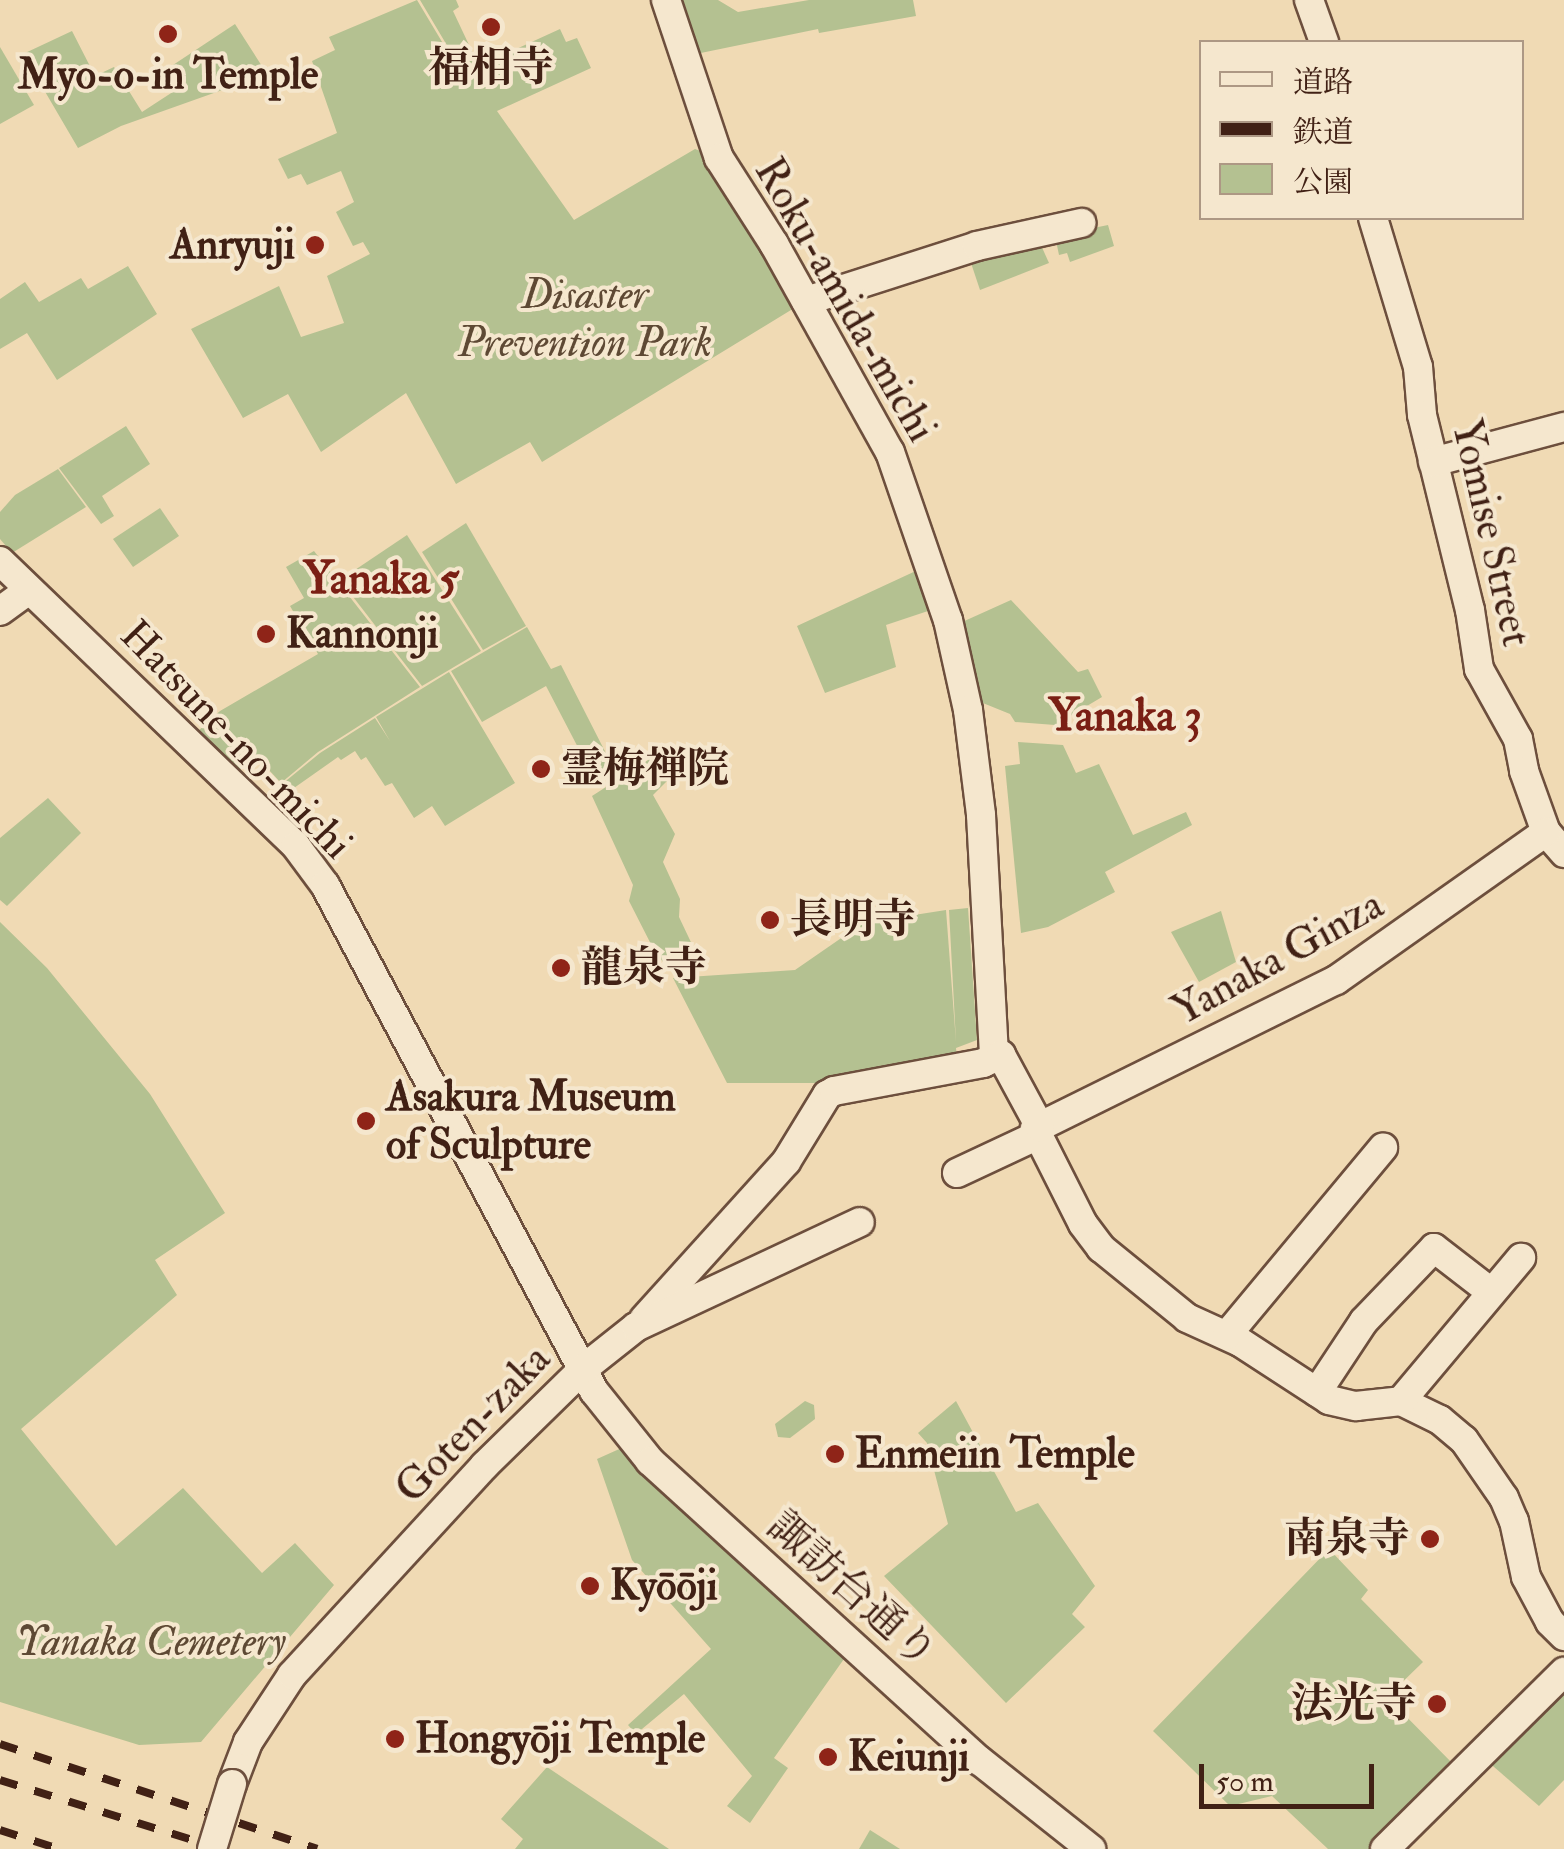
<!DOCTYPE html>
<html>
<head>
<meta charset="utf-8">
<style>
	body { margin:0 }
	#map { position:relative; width:1564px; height:1849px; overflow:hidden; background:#f0dab4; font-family:"IM FELL Double Pica","Noto Serif JP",serif }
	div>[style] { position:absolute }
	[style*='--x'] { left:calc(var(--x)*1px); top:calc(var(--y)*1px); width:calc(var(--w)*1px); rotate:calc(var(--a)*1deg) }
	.green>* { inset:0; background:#b4c191 }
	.roads { filter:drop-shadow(2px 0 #6d4f3d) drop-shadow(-2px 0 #6d4f3d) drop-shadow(0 2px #6d4f3d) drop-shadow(0 -2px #6d4f3d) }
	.minor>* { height:28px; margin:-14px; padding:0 14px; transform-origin:14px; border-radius:14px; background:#f5e7ce }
	.rail>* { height:8px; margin-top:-4px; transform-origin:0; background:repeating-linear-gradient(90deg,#412115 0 18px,transparent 0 36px) }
	.bridges { filter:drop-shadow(2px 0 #6d4f3d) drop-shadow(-2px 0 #6d4f3d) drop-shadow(0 2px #6d4f3d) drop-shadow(0 -2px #6d4f3d) }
	.minor-bridge>* { height:28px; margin:-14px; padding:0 14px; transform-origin:14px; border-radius:14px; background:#f5e7ce }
	.dots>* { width:28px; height:28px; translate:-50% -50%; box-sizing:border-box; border:5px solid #f5e7ce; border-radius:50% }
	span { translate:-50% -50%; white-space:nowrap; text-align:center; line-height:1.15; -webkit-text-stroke:8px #f5e7ce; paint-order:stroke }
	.poi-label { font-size:42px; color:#412115; font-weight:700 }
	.right { translate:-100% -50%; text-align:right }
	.left { translate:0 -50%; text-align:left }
	.park-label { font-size:42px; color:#5e4934; font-style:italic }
	.street-label { font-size:42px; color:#412115 }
	.neighbourhood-label { font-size:45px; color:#7a1f14; font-weight:700 }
	.legend { position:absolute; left:1199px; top:40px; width:325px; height:180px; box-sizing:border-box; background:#f5e7ce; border:2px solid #ad9884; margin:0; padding:12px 18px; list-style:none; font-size:30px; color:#412115 }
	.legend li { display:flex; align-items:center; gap:20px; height:50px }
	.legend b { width:50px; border:2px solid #ad9884 }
	.scale { position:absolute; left:1199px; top:1764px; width:175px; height:45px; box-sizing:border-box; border:5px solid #412115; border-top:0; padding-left:12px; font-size:30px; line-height:35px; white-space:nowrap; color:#412115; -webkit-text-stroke:8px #f5e7ce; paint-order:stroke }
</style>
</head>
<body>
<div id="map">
	<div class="green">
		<div style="clip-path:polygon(417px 0,466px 82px,503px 55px,560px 29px,566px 42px,577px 38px,591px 68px,497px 111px,574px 220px,695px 149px,703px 152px,790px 297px,791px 310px,542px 462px,530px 442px,456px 484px,406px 393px,321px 452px,288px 394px,243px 418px,191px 329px,279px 286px,301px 337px,344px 323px,327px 276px,370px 254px,363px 242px,353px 246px,336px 212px,354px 202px,341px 171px,307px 185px,301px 174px,288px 179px,278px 159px,337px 133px,312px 61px,335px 50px,329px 37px)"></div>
		<div style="clip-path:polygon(420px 0,456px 0,459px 7px,453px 11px,478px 64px,464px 74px)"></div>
		<div style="clip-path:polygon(676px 0,718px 0,738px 12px,809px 0,913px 0,916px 16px,819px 33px,818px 29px,691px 55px)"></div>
		<div style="clip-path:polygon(235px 24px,267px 74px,121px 126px,78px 148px,23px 54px,72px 31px,95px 76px,114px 67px,142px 112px,185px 84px,173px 65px)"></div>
		<div style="clip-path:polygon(0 47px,34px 105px,0 124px)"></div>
		<div style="clip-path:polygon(1108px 225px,1114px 246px,1070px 262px,1067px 253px,1059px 255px,1055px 236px)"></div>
		<div style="clip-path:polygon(1040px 243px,1049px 263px,980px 290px,970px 260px)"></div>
		<div style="clip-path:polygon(128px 266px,157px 314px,57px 380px,27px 333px,0 349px,0 299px,25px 282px,39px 302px,81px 278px,88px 289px)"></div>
		<div style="clip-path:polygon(126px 426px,150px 464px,102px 496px,114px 516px,101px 524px,59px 468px)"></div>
		<div style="clip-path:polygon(58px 469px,86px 507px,12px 553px,0 539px,0 512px,15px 495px)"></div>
		<div style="clip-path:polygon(160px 508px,179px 536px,133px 567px,113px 539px)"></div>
		<div style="clip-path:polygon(466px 523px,526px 626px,483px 650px,422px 552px)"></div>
		<div style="clip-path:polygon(407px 535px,481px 651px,422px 686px,340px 580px)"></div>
		<div style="clip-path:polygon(314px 551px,420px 687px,318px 752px,281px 783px,256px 756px,237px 772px,197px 732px,220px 711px,318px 654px,290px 606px,304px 598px,286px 567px)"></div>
		<div style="clip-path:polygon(920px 569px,934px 609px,886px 625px,896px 667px,825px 693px,797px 626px)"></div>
		<div style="clip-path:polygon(1011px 600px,1078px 672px,1088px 669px,1102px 697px,1055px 725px,1015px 722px,1010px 714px,973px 699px,960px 623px)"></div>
		<div style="clip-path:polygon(527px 627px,551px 669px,561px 665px,615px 771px,596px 782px,546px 686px,482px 722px,451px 671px)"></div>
		<div style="clip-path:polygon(449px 672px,515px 783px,445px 826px,432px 806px,414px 818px,392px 783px,385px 786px,366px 757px,361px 760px,355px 751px,341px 760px,338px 757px,294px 788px,308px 807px,289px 823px,265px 798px,320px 753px,375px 718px,390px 741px,376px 717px)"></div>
		<div style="clip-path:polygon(1018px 742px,1063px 745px,1076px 773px,1099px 764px,1133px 835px,1186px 812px,1192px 825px,1105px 872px,1115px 892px,1048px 927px,1021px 933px,1005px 766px,1020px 764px)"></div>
		<div style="clip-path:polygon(670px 746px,682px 753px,677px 771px,653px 795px,675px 834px,663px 862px,680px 899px,679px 917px,698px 957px,688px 970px,674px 972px,657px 956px,629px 901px,633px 885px,592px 796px)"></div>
		<div style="clip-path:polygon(48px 798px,81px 833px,7px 906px,0 900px,0 838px)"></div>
		<div style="clip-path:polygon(968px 908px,977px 1040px,956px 1048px,957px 1059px,831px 1083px,727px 1083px,673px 978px,795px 970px,863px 923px,946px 910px,956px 1042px,949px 910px)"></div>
		<div style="clip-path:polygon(1221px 911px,1236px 962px,1199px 982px,1171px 932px)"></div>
		<div style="clip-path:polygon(0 922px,47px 968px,150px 1094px,225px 1213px,155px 1260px,177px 1295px,21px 1429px,116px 1546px,183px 1488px,262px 1573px,295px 1543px,334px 1585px,201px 1742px,139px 1745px,0 1702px)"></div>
		<div style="clip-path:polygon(805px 1401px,814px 1405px,815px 1419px,790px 1438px,778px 1437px,775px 1424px)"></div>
		<div style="clip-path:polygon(956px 1401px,1016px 1512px,1038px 1503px,1095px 1586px,1072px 1614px,1085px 1627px,1006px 1703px,884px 1576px,948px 1524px,927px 1443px,918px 1433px)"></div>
		<div style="clip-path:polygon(626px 1446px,851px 1649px,774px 1758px,788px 1768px,750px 1823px,727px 1806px,752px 1776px,684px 1694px,636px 1734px,628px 1725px,711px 1649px,632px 1560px,597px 1459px)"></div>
		<div style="clip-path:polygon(1329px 1549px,1368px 1590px,1361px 1599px,1423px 1662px,1387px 1697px,1457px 1768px,1379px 1849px,1328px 1849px,1272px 1796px,1230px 1806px,1153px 1731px)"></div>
		<div style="clip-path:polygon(1564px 1682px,1564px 1780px,1539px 1806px,1486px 1760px)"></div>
		<div style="clip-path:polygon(547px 1767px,669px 1849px,515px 1849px,523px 1839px,501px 1819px)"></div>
		<div style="clip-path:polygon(870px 1830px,900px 1849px,859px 1849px)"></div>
	</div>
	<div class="roads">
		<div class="minor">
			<div style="--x:666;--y:0;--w:167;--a:71.5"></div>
			<div style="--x:719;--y:158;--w:102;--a:57.4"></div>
			<div style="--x:774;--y:244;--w:238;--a:60.9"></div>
			<div style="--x:890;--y:452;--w:178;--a:71"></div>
			<div style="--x:948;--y:620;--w:92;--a:77.5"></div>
			<div style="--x:968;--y:710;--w:106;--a:82.9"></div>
			<div style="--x:981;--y:815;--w:243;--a:86.9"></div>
			<div style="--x:1309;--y:0;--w:45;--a:70.3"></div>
			<div style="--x:1373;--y:218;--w:156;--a:73.2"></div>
			<div style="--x:1418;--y:367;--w:48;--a:85.2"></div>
			<div style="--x:1422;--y:415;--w:201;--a:76.2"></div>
			<div style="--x:1470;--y:610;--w:60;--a:81.3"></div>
			<div style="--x:1479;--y:669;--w:80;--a:60.9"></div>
			<div style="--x:1518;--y:739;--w:33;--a:79"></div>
			<div style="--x:1524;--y:771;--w:65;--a:70.2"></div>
			<div style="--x:1546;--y:832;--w:28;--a:49"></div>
			<div style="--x:806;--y:301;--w:180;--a:-17.8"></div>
			<div style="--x:977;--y:246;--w:107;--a:-12.5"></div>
			<div style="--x:1433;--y:462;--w:136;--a:-15"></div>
			<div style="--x:0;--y:561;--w:411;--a:43.9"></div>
			<div style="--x:296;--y:846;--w:49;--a:53.4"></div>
			<div style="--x:325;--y:885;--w:573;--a:62"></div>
			<div style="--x:594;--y:1391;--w:90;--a:51.3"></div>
			<div style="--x:650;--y:1461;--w:446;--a:42.3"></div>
			<div style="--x:980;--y:1761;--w:142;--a:38.4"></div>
			<div style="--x:0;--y:611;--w:34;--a:-36"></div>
			<div style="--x:1546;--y:832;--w:257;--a:144.8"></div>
			<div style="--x:1336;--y:980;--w:336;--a:153.7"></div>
			<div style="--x:1035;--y:1129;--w:106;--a:63.2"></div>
			<div style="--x:1083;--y:1224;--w:30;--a:53"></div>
			<div style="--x:1101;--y:1248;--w:111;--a:39.1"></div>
			<div style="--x:1187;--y:1318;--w:58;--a:24.4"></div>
			<div style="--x:1240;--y:1342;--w:106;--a:33.1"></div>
			<div style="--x:1329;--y:1400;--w:28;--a:13"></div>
			<div style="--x:1356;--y:1406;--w:45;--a:-6.3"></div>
			<div style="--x:1401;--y:1401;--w:43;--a:26"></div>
			<div style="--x:1440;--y:1420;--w:31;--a:40"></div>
			<div style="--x:1464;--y:1440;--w:70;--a:55.4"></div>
			<div style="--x:1504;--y:1498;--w:25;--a:67"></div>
			<div style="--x:1514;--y:1521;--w:57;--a:77.9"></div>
			<div style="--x:1526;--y:1577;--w:51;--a:61.9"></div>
			<div style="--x:1550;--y:1622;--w:20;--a:45"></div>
			<div style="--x:957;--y:1173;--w:89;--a:-25.1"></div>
			<div style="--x:644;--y:1319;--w:212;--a:-47.9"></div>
			<div style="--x:786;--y:1162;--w:79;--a:-58.5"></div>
			<div style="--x:827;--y:1095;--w:8;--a:-30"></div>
			<div style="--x:834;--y:1091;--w:152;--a:-10.6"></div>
			<div style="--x:983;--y:1063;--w:20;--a:-24"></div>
			<div style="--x:1001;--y:1055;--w:82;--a:61.6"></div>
			<div style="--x:1227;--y:1335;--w:244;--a:-50.2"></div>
			<div style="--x:1317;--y:1392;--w:85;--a:-56.5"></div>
			<div style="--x:1364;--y:1321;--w:101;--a:-46.2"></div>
			<div style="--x:1434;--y:1248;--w:72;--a:37.7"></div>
			<div style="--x:1401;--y:1401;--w:187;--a:-50"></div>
			<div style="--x:232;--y:1784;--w:45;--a:-69.1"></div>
			<div style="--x:248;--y:1742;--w:80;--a:-56.7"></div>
			<div style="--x:292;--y:1675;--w:284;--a:-47.4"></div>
			<div style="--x:484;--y:1466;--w:139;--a:-44.4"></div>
			<div style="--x:583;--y:1369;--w:68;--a:-38.4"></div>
			<div style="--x:636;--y:1327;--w:247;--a:-25.1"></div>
			<div style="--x:1385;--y:1849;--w:252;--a:-44.7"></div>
		</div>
	</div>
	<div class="rail">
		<div style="--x:0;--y:1744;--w:334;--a:18.3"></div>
		<div style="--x:0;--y:1780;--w:232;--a:17.3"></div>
		<div style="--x:0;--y:1830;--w:62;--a:17.9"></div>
	</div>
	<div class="bridges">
		<div class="minor-bridge">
			<div style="--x:212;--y:1849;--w:68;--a:-72.9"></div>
		</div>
	</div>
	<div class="dots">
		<div style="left:491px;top:27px;background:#8f2418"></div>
		<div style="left:168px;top:34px;background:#8f2418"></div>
		<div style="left:315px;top:245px;background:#8f2418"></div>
		<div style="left:266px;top:634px;background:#8f2418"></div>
		<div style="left:541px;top:769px;background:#8f2418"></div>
		<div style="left:770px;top:920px;background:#8f2418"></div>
		<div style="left:561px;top:968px;background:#8f2418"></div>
		<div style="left:366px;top:1121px;background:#8f2418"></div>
		<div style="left:835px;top:1454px;background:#8f2418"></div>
		<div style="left:1430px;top:1539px;background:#8f2418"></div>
		<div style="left:590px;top:1586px;background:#8f2418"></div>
		<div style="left:1437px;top:1704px;background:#8f2418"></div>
		<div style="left:395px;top:1739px;background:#8f2418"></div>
		<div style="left:828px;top:1757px;background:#8f2418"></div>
	</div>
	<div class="poi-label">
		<span style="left:491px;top:68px">福相寺</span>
		<span style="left:168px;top:75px">Myo-o-in Temple</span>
		<span class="right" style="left:295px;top:245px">Anryuji</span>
		<span class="left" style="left:286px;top:634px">Kannonji</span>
		<span class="left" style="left:561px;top:769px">霊梅禅院</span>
		<span class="left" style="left:790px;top:920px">長明寺</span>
		<span class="left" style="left:581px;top:968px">龍泉寺</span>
		<span class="left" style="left:386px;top:1121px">Asakura Museum<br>of Sculpture</span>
		<span class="left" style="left:855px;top:1454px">Enmeiin Temple</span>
		<span class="right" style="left:1410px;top:1539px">南泉寺</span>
		<span class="left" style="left:610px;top:1586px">Kyōōji</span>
		<span class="right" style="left:1417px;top:1704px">法光寺</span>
		<span class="left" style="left:415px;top:1739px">Hongyōji Temple</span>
		<span class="left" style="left:848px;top:1757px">Keiunji</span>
	</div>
	<div class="park-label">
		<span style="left:585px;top:319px">Disaster<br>Prevention Park</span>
		<span style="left:151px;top:1642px">Yanaka Cemetery</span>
	</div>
	<div class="street-label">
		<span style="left:845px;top:300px;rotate:60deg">Roku-amida-michi</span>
		<span style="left:1491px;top:533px;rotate:77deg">Yomise Street</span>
		<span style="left:236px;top:740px;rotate:46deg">Hatsune-no-michi</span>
		<span style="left:1278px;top:958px;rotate:-29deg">Yanaka Ginza</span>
		<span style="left:473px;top:1424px;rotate:-46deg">Goten-zaka</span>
		<span style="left:852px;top:1590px;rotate:42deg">諏訪台通り</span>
	</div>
	<div class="neighbourhood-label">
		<span style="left:381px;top:580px">Yanaka 5</span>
		<span style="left:1125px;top:717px">Yanaka 3</span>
	</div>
	<ul class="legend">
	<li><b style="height:12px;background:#f5e7ce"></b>道路</li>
	<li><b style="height:12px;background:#412115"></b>鉄道</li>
	<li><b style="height:28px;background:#b4c191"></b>公園</li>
	</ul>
	<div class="scale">50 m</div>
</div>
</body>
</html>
